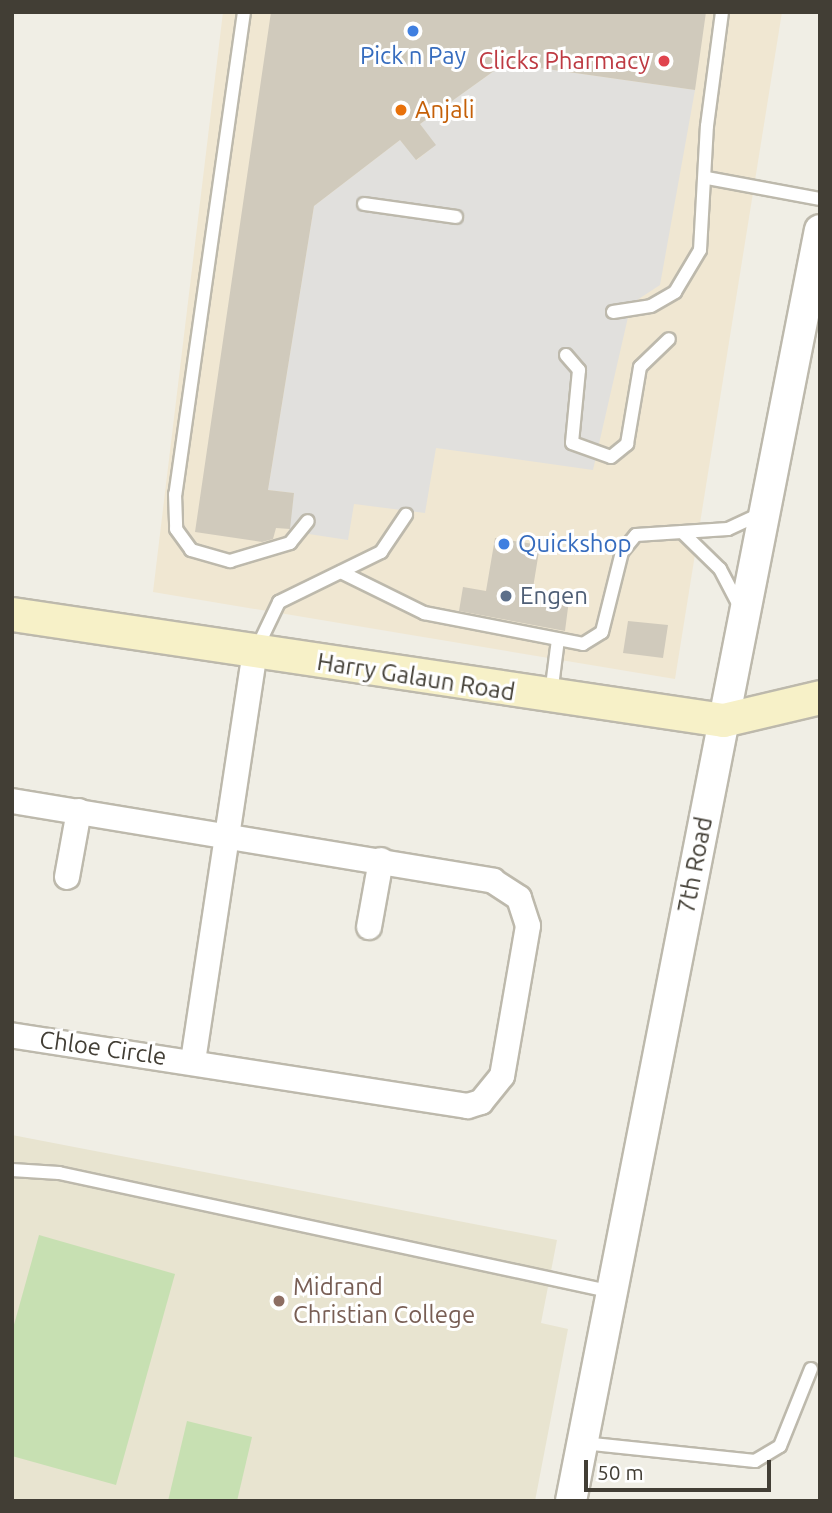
<!DOCTYPE html>
<html>
<head>
<meta charset="utf-8">
<style>
	body { margin:0 }
	#map { position:relative; width:832px; height:1513px; overflow:hidden; background:#f0eee5; font-family:Ubuntu,sans-serif }
	div>[style] { position:absolute }
	[style*='--x'] { left:calc(var(--x)*1px); top:calc(var(--y)*1px); width:calc(var(--w)*1px); rotate:calc(var(--a)*1deg) }
	.commercial>* { inset:0; background:#f0e7d2 }
	.education>* { inset:0; background:#e8e4d0 }
	.green>* { inset:0; background:#c7e0b2 }
	.parking>* { inset:0; background:#e1e0dd }
	.building>* { inset:0; background:#d0cabc }
	.roads { filter:drop-shadow(2px 0 #bdb9ac) drop-shadow(-2px 0 #bdb9ac) drop-shadow(0 2px #bdb9ac) drop-shadow(0 -2px #bdb9ac) }
	.service>* { height:12px; margin:-6px; padding:0 6px; transform-origin:6px; border-radius:6px; background:#fff }
	.minor>* { height:24px; margin:-12px; padding:0 12px; transform-origin:12px; border-radius:12px; background:#fff }
	.tertiary>* { height:30px; margin:-15px; padding:0 15px; transform-origin:15px; border-radius:15px; background:#fff }
	.secondary>* { height:33px; margin:-16.5px; padding:0 16.5px; transform-origin:16.5px; border-radius:16.5px; background:#f7f1c8 }
	.dots>* { width:19px; height:19px; translate:-50% -50%; box-sizing:border-box; border:4px solid #fff; border-radius:50% }
	span { translate:-50% -50%; white-space:nowrap; text-align:center; line-height:1.15; -webkit-text-stroke:6px #fff; paint-order:stroke }
	.shop-label { font-size:24px; color:#366cbe }
	.left { translate:0 -50%; text-align:left }
	.health-label { font-size:24px; color:#be3a42 }
	.right { translate:-100% -50%; text-align:right }
	.food-label { font-size:24px; color:#c56008 }
	.service-label { font-size:24px; color:#4e5e75 }
	.street-label { font-size:24px; color:#423e35 }
	.education-label { font-size:24px; color:#785e54 }
	.frame { position:absolute; inset:0; border:14px solid #423e35; pointer-events:none }
	.scale { position:absolute; left:584px; top:1460px; width:187px; height:32px; box-sizing:border-box; border:4px solid #423e35; border-top:0; padding-left:9px; font-size:21px; line-height:24px; white-space:nowrap; color:#423e35; -webkit-text-stroke:5px #fff; paint-order:stroke }
</style>
</head>
<body>
<div id="map">
	<div class="commercial">
		<div style="clip-path:polygon(223px 12px,782px 12px,675px 679px,153px 592px)"></div>
	</div>
	<div class="education">
		<div style="clip-path:polygon(12px 1135px,557px 1240px,541px 1323px,568px 1329px,535px 1501px,12px 1501px)"></div>
	</div>
	<div class="green">
		<div style="clip-path:polygon(39px 1235px,175px 1274px,116px 1485px,12px 1456px,12px 1332px)"></div>
		<div style="clip-path:polygon(187px 1421px,252px 1437px,237px 1501px,168px 1501px)"></div>
	</div>
	<div class="parking">
		<div style="clip-path:polygon(505px 63px,695px 90px,660px 285px,631px 304px,593px 470px,436px 448px,425px 513px,354px 504px,348px 540px,289px 531px,294px 493px,268px 490px,314px 206px,400px 140px,417px 160px,435px 145px,420px 124px)"></div>
	</div>
	<div class="building">
		<div style="clip-path:polygon(271px 12px,706px 12px,695px 90px,505px 63px,420px 124px,436px 145px,416px 160px,400px 140px,314px 206px,268px 490px,294px 493px,290px 529px,276px 528px,273px 539px,262px 542px,195px 532px)"></div>
		<div style="clip-path:polygon(495px 538px,540px 545px,532px 594px,569px 600px,565px 631px,459px 611px,463px 587px,486px 591px)"></div>
		<div style="clip-path:polygon(628px 621px,668px 625px,663px 658px,623px 653px)"></div>
	</div>
	<div class="roads">
		<div class="service">
			<div style="--x:244;--y:12;--w:487;--a:98.1"></div>
			<div style="--x:175;--y:494;--w:35;--a:88"></div>
			<div style="--x:176;--y:529;--w:26;--a:54"></div>
			<div style="--x:191;--y:550;--w:41;--a:15.8"></div>
			<div style="--x:230;--y:561;--w:63;--a:-16.7"></div>
			<div style="--x:290;--y:543;--w:28;--a:-51"></div>
			<div style="--x:707;--y:178;--w:115;--a:10.5"></div>
			<div style="--x:364;--y:204;--w:93;--a:8"></div>
			<div style="--x:613;--y:312;--w:38;--a:-9"></div>
			<div style="--x:651;--y:306;--w:28;--a:-30"></div>
			<div style="--x:675;--y:292;--w:49;--a:-59.2"></div>
			<div style="--x:700;--y:250;--w:124;--a:-86.8"></div>
			<div style="--x:707;--y:126;--w:115;--a:-82.5"></div>
			<div style="--x:566;--y:355;--w:20;--a:49"></div>
			<div style="--x:579;--y:370;--w:73;--a:95.5"></div>
			<div style="--x:572;--y:443;--w:41;--a:19.7"></div>
			<div style="--x:611;--y:457;--w:21;--a:-39"></div>
			<div style="--x:627;--y:444;--w:78;--a:-80.4"></div>
			<div style="--x:640;--y:367;--w:40;--a:-44"></div>
			<div style="--x:682;--y:532;--w:53;--a:44.2"></div>
			<div style="--x:720;--y:569;--w:45;--a:62.3"></div>
			<div style="--x:341;--y:572;--w:93;--a:26.3"></div>
			<div style="--x:424;--y:613;--w:162;--a:11"></div>
			<div style="--x:583;--y:644;--w:22;--a:-32"></div>
			<div style="--x:602;--y:632;--w:82;--a:-76"></div>
			<div style="--x:622;--y:552;--w:22;--a:-51"></div>
			<div style="--x:636;--y:535;--w:92;--a:-3.7"></div>
			<div style="--x:728;--y:529;--w:35;--a:-25"></div>
			<div style="--x:257;--y:648;--w:51;--a:-64.4"></div>
			<div style="--x:279;--y:602;--w:114;--a:-26.1"></div>
			<div style="--x:381;--y:552;--w:45;--a:-56"></div>
			<div style="--x:551;--y:694;--w:55;--a:-82.7"></div>
			<div style="--x:12;--y:1170;--w:47;--a:3.7"></div>
			<div style="--x:59;--y:1173;--w:567;--a:12.12"></div>
			<div style="--x:583;--y:1443;--w:173;--a:6"></div>
			<div style="--x:755;--y:1461;--w:29;--a:-31"></div>
			<div style="--x:780;--y:1446;--w:83;--a:-68.1"></div>
		</div>
		<div class="minor">
			<div style="--x:12;--y:801;--w:488;--a:9.4"></div>
			<div style="--x:493;--y:881;--w:31;--a:33"></div>
			<div style="--x:519;--y:898;--w:29;--a:72"></div>
			<div style="--x:528;--y:926;--w:152;--a:99.8"></div>
			<div style="--x:502;--y:1076;--w:33;--a:129"></div>
			<div style="--x:481;--y:1102;--w:14;--a:163"></div>
			<div style="--x:468;--y:1106;--w:461;--a:-171.2"></div>
			<div style="--x:67;--y:877;--w:67;--a:-79.7"></div>
			<div style="--x:369;--y:927;--w:68;--a:-79.8"></div>
			<div style="--x:193;--y:1061;--w:414;--a:-81.4"></div>
		</div>
		<div class="tertiary">
			<div style="--x:571;--y:1501;--w:1295;--a:-78.92"></div>
		</div>
		<div class="secondary">
			<div style="--x:12;--y:614;--w:719;--a:8.48"></div>
			<div style="--x:723;--y:720;--w:100;--a:-13.3"></div>
		</div>
	</div>
	<div class="dots">
		<div style="left:413px;top:31px;background:#3f7fe0"></div>
		<div style="left:664px;top:61px;background:#e0444e"></div>
		<div style="left:401px;top:110px;background:#e8710a"></div>
		<div style="left:504px;top:544px;background:#3f7fe0"></div>
		<div style="left:506px;top:596px;background:#5c6f8a"></div>
		<div style="left:279px;top:1301px;background:#8d6e63"></div>
	</div>
	<div class="shop-label">
		<span style="left:413px;top:56px">Pick n Pay</span>
		<span class="left" style="left:518px;top:544px">Quickshop</span>
	</div>
	<div class="health-label">
		<span class="right" style="left:650px;top:61px">Clicks Pharmacy</span>
	</div>
	<div class="food-label">
		<span class="left" style="left:415px;top:110px">Anjali</span>
	</div>
	<div class="service-label">
		<span class="left" style="left:520px;top:596px">Engen</span>
	</div>
	<div class="street-label">
		<span style="left:416px;top:677px;rotate:9deg">Harry Galaun Road</span>
		<span style="left:695px;top:865px;rotate:-79deg">7th Road</span>
		<span style="left:103px;top:1048px;rotate:8deg">Chloe Circle</span>
	</div>
	<div class="education-label">
		<span class="left" style="left:293px;top:1301px">Midrand<br>Christian College</span>
	</div>
	<div class="frame"></div>
	<div class="scale">50 m</div>
</div>
</body>
</html>
